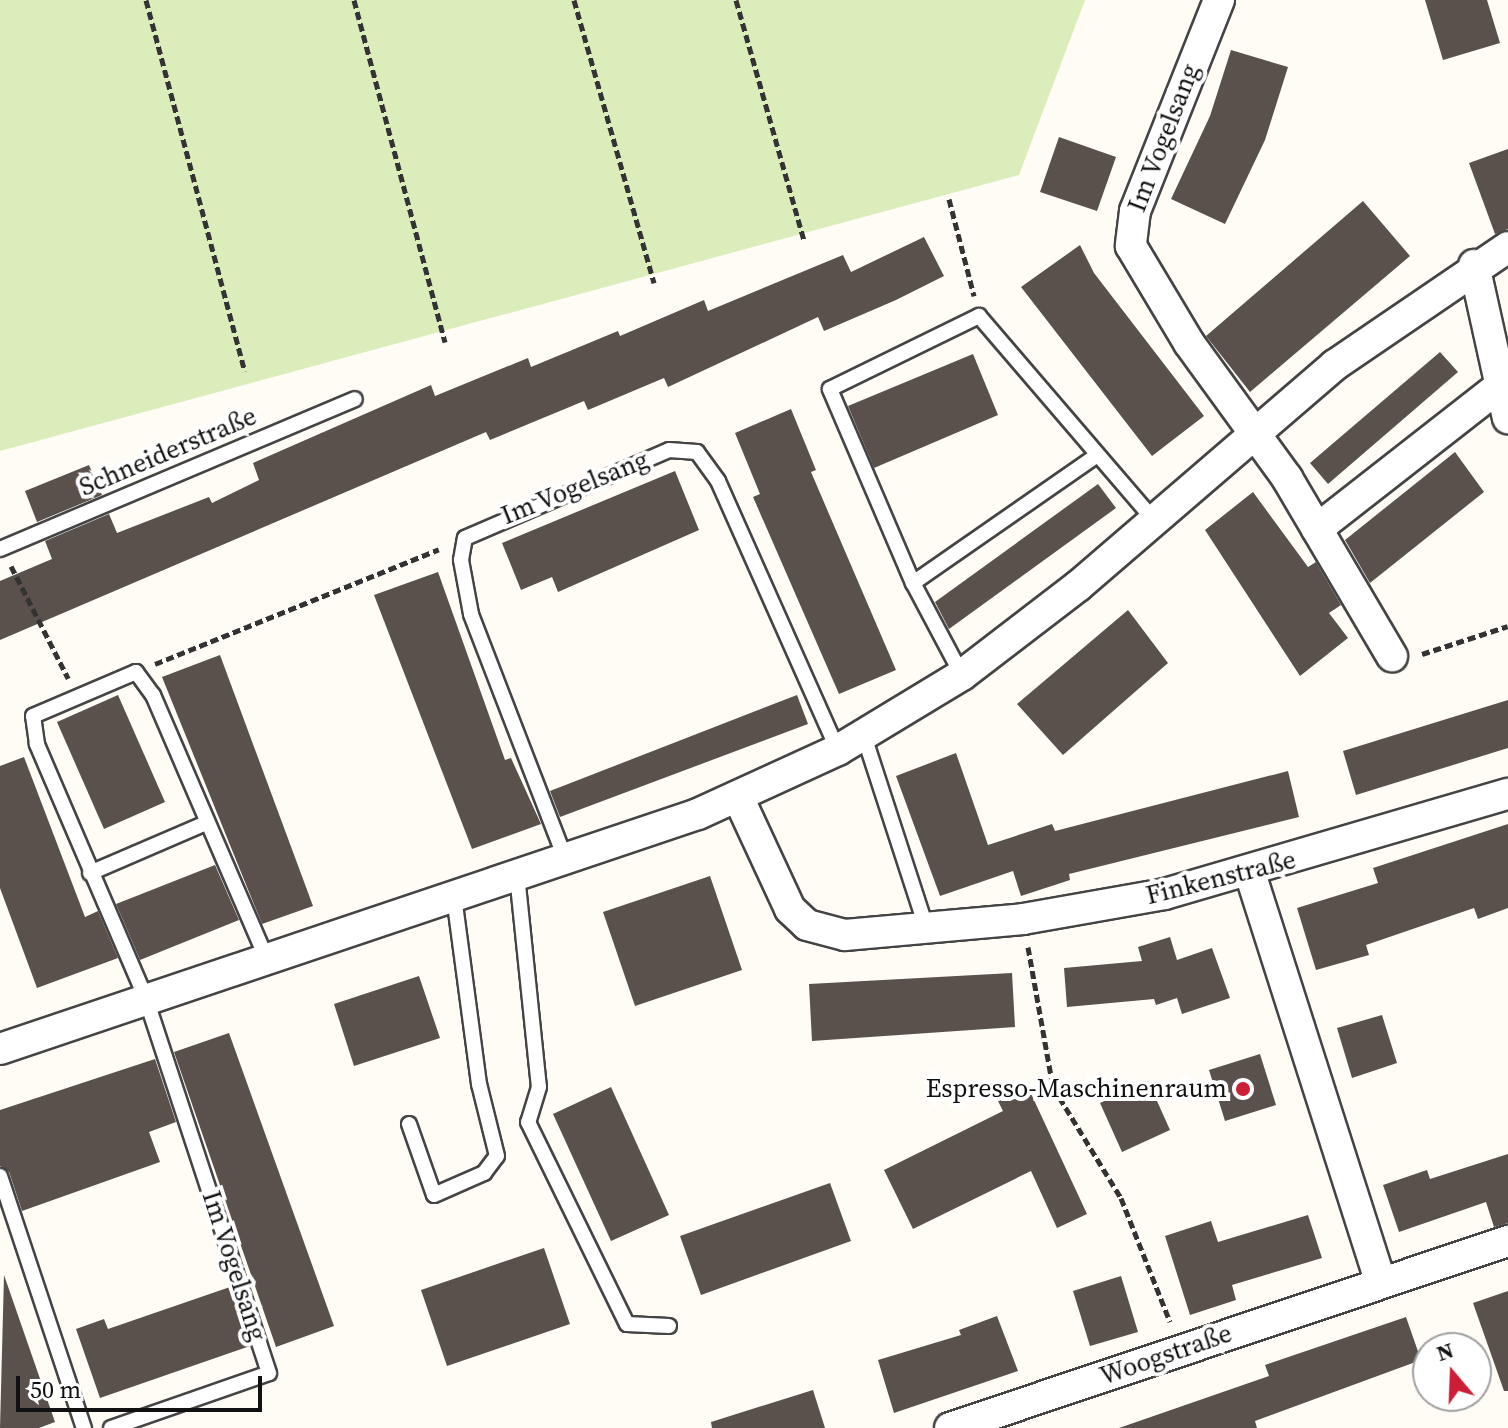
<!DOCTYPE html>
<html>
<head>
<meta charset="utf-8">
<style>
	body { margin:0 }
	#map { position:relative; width:1508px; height:1428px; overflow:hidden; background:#fffcf5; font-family:"Source Serif 4",serif }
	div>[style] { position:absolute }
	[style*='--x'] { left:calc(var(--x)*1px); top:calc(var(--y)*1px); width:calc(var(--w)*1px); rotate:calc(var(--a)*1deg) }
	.green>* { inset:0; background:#daedbb }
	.building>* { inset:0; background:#5b514c }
	.path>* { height:5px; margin-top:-2.5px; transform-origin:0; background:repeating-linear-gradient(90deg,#333 0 8px,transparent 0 12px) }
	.roads { filter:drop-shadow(2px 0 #444) drop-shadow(-2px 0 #444) drop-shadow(0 2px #444) drop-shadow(0 -2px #444) }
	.service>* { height:14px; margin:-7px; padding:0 7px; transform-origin:7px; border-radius:7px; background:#fff }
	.minor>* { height:30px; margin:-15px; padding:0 15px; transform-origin:15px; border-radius:15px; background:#fff }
	.dots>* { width:22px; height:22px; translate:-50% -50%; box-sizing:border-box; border:4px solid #fff; border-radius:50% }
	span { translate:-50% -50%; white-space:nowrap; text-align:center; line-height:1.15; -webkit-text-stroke:8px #fff; paint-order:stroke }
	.street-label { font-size:26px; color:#111 }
	.poi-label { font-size:26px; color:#111 }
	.right { translate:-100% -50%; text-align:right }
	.north { position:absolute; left:1412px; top:1332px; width:80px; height:80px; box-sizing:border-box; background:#fff; border:2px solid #a0a0a0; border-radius:50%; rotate:341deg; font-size:22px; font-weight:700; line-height:32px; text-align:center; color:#111 }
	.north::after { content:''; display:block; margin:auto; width:28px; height:36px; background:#cc1e36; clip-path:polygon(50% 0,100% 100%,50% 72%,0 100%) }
	.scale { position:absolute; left:16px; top:1376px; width:246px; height:36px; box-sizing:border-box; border:4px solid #111; border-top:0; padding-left:10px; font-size:24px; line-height:28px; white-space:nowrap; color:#111; -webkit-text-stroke:6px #fff; paint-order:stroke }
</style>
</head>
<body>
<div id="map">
	<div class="green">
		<div style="clip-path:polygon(0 0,1085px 0,1019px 175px,0 451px)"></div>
	</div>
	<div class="building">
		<div style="clip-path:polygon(1425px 0,1487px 0,1500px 43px,1443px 60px)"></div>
		<div style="clip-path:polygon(1231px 50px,1288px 67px,1265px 140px,1225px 224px,1171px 199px,1210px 116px)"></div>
		<div style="clip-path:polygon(1059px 137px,1116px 157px,1097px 211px,1040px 192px)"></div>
		<div style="clip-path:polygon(1508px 149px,1508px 229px,1495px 234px,1469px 163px)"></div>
		<div style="clip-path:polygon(1363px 201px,1410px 256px,1250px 392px,1206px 336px)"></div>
		<div style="clip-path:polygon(924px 237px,944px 276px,896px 300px,824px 331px,818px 317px,668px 387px,664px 378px,588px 410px,584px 401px,490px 440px,486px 432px,0 640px,0 581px,52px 559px,45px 541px,109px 514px,117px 533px,209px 497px,212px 503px,259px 480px,253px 463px,431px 385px,435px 396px,528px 358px,531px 367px,618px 331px,620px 336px,704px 300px,708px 311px,843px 255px,851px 272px)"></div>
		<div style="clip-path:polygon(1080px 245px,1094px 273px,1204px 416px,1152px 456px,1021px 287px)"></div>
		<div style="clip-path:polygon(1440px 352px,1458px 372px,1328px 484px,1310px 463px)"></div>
		<div style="clip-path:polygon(973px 354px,998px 415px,874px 468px,848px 406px)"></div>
		<div style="clip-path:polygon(791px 409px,816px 470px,811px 472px,896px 670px,839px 694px,753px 497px,760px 494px,735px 433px)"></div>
		<div style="clip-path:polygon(1455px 452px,1484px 492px,1370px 583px,1345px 540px)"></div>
		<div style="clip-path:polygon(89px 465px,102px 495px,37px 522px,25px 491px)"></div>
		<div style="clip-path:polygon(675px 471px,699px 530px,558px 592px,552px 577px,521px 590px,502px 543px)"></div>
		<div style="clip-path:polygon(1098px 484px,1116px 508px,949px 629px,935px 602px)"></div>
		<div style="clip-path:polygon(1253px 492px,1308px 567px,1316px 562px,1341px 605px,1329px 613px,1348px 638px,1300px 676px,1205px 530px)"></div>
		<div style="clip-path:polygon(438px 572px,505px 760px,511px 758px,541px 824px,472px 849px,374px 595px)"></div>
		<div style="clip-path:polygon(1128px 610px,1168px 663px,1063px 755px,1017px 704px)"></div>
		<div style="clip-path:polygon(220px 655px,313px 906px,262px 924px,162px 677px)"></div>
		<div style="clip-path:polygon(118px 695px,165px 802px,104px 829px,57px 722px)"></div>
		<div style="clip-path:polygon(797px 695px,808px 724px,560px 817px,550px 791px)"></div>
		<div style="clip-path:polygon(1508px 700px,1508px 748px,1356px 795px,1343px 751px)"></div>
		<div style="clip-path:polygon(956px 753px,988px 845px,1052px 824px,1055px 831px,1288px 771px,1299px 817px,1069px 874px,1070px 880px,1021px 896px,1013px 871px,940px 896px,896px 776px)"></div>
		<div style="clip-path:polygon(24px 757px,85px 917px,98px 911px,118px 958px,37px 988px,0 888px,0 766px)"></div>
		<div style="clip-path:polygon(1508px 824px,1508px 908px,1478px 919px,1474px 908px,1366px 945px,1369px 955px,1316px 970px,1297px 908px,1378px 883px,1373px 868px)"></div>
		<div style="clip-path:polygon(215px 865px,239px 920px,140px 960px,116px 904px)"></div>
		<div style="clip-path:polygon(710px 876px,742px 970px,635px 1006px,603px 912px)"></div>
		<div style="clip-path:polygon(1170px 937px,1177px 960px,1212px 948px,1230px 998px,1182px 1014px,1177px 998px,1156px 1005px,1154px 999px,1067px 1007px,1064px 968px,1142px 961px,1138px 947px)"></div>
		<div style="clip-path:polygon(1012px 973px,1015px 1027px,812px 1041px,809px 984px)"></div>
		<div style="clip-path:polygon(419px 976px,440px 1038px,354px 1066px,334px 1004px)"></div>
		<div style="clip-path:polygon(1382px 1015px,1397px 1063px,1352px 1078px,1337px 1028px)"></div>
		<div style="clip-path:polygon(229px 1033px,334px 1326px,276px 1347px,174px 1052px)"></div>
		<div style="clip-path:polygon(1260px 1054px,1276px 1105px,1225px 1121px,1209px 1070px)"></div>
		<div style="clip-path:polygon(155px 1059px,176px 1122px,149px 1132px,160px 1162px,22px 1211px,9px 1172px,0 1166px,0 1110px)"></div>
		<div style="clip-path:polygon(1148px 1081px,1170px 1130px,1122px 1152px,1100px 1103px)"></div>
		<div style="clip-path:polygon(1027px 1085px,1087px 1214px,1057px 1228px,1031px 1171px,913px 1229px,884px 1170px,1003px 1111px,997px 1099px)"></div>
		<div style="clip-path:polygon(611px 1087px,669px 1215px,611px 1241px,553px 1114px)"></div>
		<div style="clip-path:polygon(1508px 1154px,1508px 1223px,1494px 1227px,1486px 1202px,1399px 1232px,1383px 1185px,1427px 1170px,1430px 1179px)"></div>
		<div style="clip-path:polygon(830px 1183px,851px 1241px,701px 1295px,680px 1236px)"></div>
		<div style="clip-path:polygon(1308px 1215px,1322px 1258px,1232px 1285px,1236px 1300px,1190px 1315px,1165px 1236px,1211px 1221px,1218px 1242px)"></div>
		<div style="clip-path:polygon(544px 1248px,570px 1324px,447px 1366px,421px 1290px)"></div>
		<div style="clip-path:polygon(4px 1275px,55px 1422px,39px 1428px,0 1428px)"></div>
		<div style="clip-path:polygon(1121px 1276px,1138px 1332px,1090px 1346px,1073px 1291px)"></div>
		<div style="clip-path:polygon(230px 1287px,250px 1346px,100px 1398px,76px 1329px,104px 1319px,108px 1329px)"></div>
		<div style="clip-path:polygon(1508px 1291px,1508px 1391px,1504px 1391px,1473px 1303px)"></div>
		<div style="clip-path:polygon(997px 1316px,1018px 1371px,894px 1413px,878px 1360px,961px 1335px,959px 1330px)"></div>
		<div style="clip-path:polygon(1406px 1317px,1421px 1360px,1255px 1421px,1257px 1428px,1119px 1428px,1269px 1376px,1265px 1365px)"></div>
		<div style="clip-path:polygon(813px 1390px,825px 1428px,712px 1428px,711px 1422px)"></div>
	</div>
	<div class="path">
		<div style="--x:146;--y:0;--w:384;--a:75.1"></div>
		<div style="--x:354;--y:0;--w:354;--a:75.1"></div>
		<div style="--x:574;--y:0;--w:294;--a:74.2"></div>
		<div style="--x:736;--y:0;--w:249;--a:74.2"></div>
		<div style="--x:949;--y:199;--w:100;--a:75.5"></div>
		<div style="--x:11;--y:566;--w:126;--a:63"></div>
		<div style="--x:1422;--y:654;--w:90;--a:-18"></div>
		<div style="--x:155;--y:664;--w:306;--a:-22"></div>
		<div style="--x:1028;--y:947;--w:142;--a:79.9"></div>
		<div style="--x:1053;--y:1087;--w:130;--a:58.5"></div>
		<div style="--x:1121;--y:1198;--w:133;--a:68.4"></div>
	</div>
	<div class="roads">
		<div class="service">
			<div style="--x:0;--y:549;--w:385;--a:-22.9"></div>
			<div style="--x:913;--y:583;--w:221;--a:-34.8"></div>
			<div style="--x:962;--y:675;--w:104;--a:-118"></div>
			<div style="--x:913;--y:583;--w:211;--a:-113.2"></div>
			<div style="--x:830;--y:389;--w:166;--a:-26.1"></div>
			<div style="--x:979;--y:316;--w:269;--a:49.4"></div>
			<div style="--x:864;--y:736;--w:204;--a:72"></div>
			<div style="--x:565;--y:858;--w:261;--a:-111.1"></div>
			<div style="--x:471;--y:614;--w:55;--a:-100.5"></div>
			<div style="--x:461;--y:560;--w:22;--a:-80"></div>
			<div style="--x:465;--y:538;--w:222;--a:-23.3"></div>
			<div style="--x:669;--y:450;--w:28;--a:4"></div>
			<div style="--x:697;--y:452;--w:36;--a:54"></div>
			<div style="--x:718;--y:481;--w:295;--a:66"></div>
			<div style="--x:90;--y:873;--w:126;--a:-23.3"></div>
			<div style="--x:517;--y:875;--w:213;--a:84.1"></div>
			<div style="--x:539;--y:1087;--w:37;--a:107"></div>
			<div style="--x:528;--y:1122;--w:225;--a:63.9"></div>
			<div style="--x:627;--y:1324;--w:42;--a:2.7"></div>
			<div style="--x:409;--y:1124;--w:75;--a:70.6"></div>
			<div style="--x:434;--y:1195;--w:55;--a:-23.7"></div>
			<div style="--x:484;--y:1173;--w:21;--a:-53"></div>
			<div style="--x:497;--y:1156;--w:74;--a:-104"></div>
			<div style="--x:479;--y:1084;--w:190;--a:-97.6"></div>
			<div style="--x:0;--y:1176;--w:266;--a:71.6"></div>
			<div style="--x:111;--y:1428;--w:167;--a:-19.2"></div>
			<div style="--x:269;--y:1373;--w:391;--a:-108.2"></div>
			<div style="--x:147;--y:1001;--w:280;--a:-113.2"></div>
			<div style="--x:37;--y:744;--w:28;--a:-98"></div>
			<div style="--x:33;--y:716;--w:112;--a:-23.1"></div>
			<div style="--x:136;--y:672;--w:29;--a:54"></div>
			<div style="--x:153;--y:695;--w:288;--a:66.7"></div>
		</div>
		<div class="minor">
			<div style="--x:1219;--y:0;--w:227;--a:111.7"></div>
			<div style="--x:1135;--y:211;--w:35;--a:97"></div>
			<div style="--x:1131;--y:246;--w:113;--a:59.1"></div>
			<div style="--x:1189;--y:343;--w:167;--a:54"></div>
			<div style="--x:1287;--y:478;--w:207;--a:59.5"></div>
			<div style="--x:1474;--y:265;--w:157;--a:77.5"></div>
			<div style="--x:1317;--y:529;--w:232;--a:-38"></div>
			<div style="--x:739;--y:799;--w:121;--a:65.1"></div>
			<div style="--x:790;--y:909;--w:23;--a:43"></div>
			<div style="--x:807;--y:925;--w:39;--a:15"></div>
			<div style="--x:845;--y:935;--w:179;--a:-5.1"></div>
			<div style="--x:1023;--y:919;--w:144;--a:-10"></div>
			<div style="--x:1165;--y:894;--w:357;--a:-16.3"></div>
			<div style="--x:1250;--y:873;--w:430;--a:72.3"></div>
			<div style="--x:0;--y:1049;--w:736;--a:-18.61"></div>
			<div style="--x:698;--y:814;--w:154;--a:-24.6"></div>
			<div style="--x:838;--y:750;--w:145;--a:-31.2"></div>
			<div style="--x:962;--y:675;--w:146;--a:-37.5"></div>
			<div style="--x:1078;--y:586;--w:339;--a:-40.7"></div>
			<div style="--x:1335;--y:365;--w:209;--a:-34.3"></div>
			<div style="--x:950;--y:1428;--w:589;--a:-18.53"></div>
		</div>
	</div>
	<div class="dots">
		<div style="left:1243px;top:1089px;background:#cc1e36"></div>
	</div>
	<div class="street-label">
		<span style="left:1164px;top:138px;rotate:-69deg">Im Vogelsang</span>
		<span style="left:168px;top:452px;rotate:-23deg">Schneiderstraße</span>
		<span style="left:575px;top:488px;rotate:-22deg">Im Vogelsang</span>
		<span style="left:1221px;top:878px;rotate:-14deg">Finkenstraße</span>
		<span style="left:234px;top:1266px;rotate:72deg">Im Vogelsang</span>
		<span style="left:1166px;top:1355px;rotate:-19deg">Woogstraße</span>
	</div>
	<div class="poi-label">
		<span class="right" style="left:1227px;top:1089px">Espresso-Maschinenraum</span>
	</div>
	<div class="north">N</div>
	<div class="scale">50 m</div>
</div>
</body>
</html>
